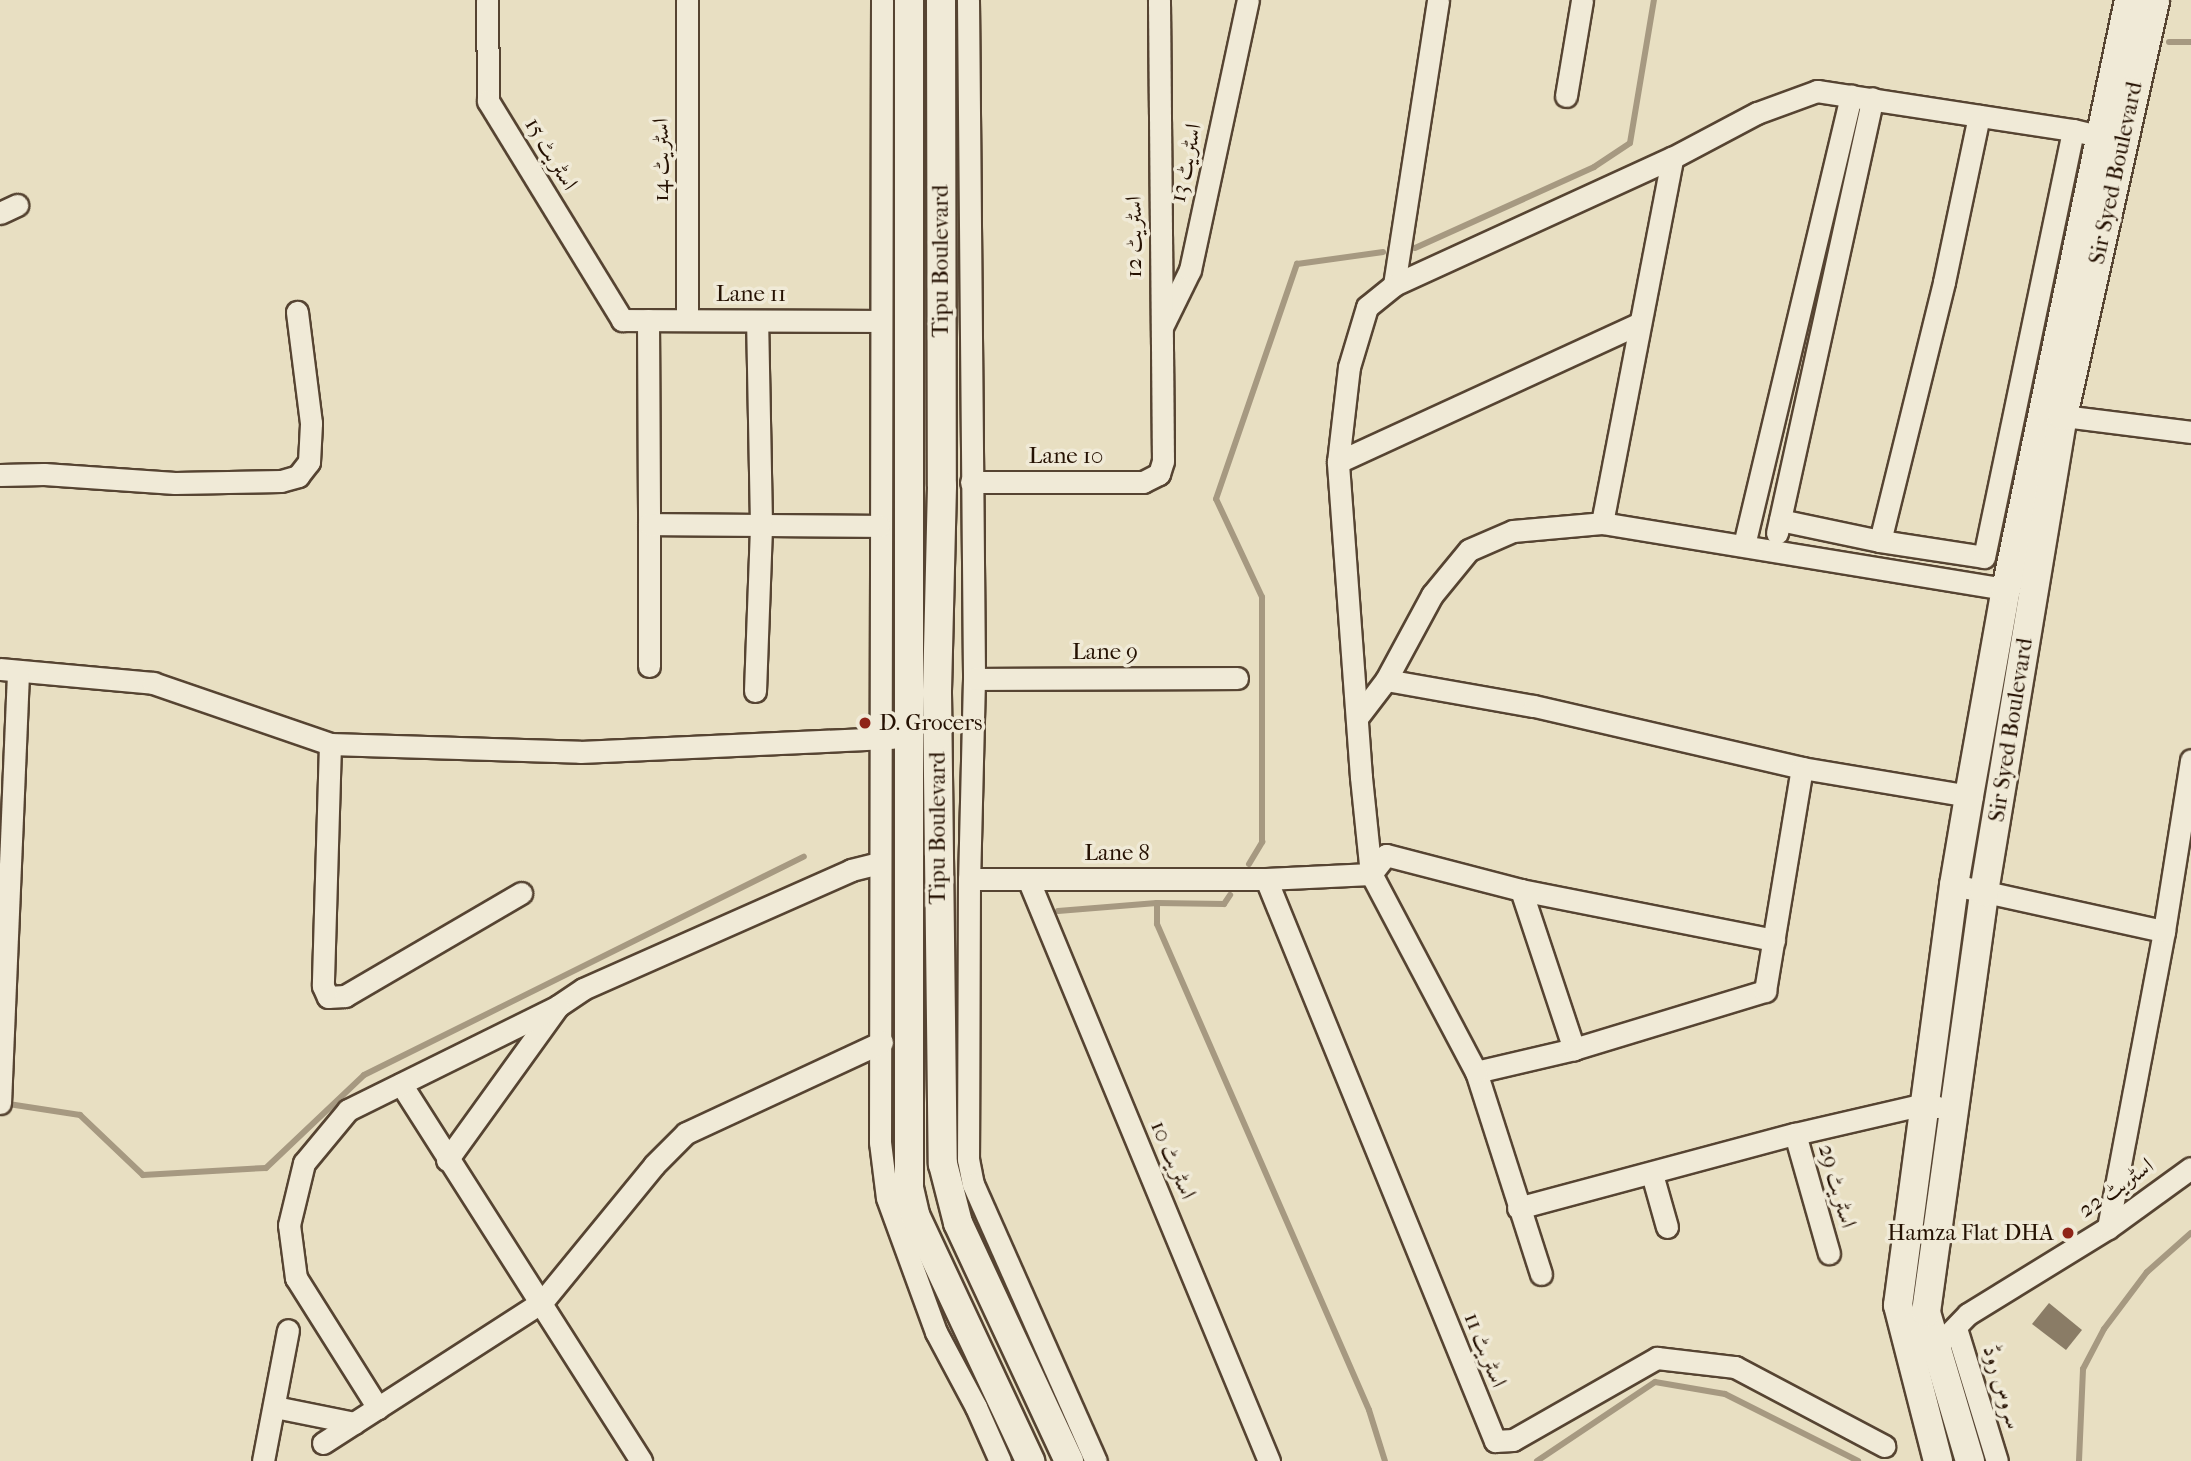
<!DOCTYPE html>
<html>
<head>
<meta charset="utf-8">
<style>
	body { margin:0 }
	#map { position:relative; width:2191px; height:1461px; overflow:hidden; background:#e8dfc2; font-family:"IM FELL French Canon",Amiri,serif }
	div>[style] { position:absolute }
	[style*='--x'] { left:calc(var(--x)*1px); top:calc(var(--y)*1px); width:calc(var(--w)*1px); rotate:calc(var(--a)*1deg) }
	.stream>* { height:6px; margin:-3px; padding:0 3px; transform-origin:3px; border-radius:3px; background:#a69981 }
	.building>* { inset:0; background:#8a7c66 }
	.roads { filter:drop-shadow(2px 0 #564432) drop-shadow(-2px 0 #564432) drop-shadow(0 2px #564432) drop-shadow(0 -2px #564432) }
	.street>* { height:21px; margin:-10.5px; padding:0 10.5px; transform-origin:10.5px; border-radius:10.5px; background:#f0ead7 }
	.secondary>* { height:28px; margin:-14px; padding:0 14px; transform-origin:14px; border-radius:14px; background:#f0ead7 }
	.dots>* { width:19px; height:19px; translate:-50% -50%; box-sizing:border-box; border:4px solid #f0ead7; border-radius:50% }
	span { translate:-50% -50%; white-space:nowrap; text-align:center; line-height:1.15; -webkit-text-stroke:7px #f0ead7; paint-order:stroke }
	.street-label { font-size:23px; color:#251102 }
	.poi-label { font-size:23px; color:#251102 }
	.left { translate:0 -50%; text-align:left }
	.right { translate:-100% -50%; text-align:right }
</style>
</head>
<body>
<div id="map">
	<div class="stream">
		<div style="--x:2169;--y:42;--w:22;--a:0"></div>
		<div style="--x:1415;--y:248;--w:196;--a:-24.3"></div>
		<div style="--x:1594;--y:167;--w:43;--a:-33.7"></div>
		<div style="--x:1630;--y:143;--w:145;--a:-80.5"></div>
		<div style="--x:1249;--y:864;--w:26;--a:-59"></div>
		<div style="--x:1262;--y:842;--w:245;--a:-90"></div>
		<div style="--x:1262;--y:597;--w:108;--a:-115.1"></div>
		<div style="--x:1216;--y:499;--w:249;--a:-71"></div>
		<div style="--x:1297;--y:264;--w:87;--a:-7.9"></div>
		<div style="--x:1157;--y:903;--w:21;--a:90"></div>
		<div style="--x:1157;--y:924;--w:530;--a:66.43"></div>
		<div style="--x:1369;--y:1410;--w:53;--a:72.6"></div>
		<div style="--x:1058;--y:911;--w:99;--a:-4.6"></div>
		<div style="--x:1157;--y:903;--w:67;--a:0.9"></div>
		<div style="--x:1224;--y:904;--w:11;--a:-56"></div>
		<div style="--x:2;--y:1103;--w:79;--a:8.7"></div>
		<div style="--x:80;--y:1115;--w:87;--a:43.6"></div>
		<div style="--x:143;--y:1175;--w:123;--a:-3.3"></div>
		<div style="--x:266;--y:1168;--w:135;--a:-43.5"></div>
		<div style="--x:364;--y:1075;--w:491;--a:-26.4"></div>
		<div style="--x:965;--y:1197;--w:74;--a:67.6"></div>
		<div style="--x:1537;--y:1461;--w:142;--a:-33.8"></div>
		<div style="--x:1655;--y:1382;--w:71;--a:9.7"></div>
		<div style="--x:1725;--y:1394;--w:149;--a:26.7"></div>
		<div style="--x:2079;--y:1461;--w:92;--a:-87.5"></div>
		<div style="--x:2083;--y:1369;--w:45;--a:-62.3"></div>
		<div style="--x:2104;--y:1329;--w:71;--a:-53"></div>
		<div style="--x:2147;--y:1272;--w:59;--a:-41.6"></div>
	</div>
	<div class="building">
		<div style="clip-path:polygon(2049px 1303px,2082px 1330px,2066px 1350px,2032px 1324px)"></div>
	</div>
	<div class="roads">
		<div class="street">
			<div style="--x:487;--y:0;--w:101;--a:89.4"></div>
			<div style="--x:488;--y:101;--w:257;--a:58.5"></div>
			<div style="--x:622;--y:320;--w:257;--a:0.2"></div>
			<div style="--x:687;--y:0;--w:320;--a:90"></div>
			<div style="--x:882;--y:0;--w:1142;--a:90.1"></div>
			<div style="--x:880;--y:1142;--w:56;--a:82.9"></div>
			<div style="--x:887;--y:1198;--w:143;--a:69.9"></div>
			<div style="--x:936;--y:1332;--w:85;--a:61.9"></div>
			<div style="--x:976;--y:1407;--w:59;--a:66"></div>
			<div style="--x:968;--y:0;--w:679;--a:89.49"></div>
			<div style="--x:974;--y:679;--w:200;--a:91.4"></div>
			<div style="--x:969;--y:879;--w:280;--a:90.2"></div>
			<div style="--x:968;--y:1159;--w:25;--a:79"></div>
			<div style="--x:973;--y:1184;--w:303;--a:66.1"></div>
			<div style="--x:1566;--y:96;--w:97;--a:-80.5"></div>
			<div style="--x:0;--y:213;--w:19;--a:-25"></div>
			<div style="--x:1394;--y:285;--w:288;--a:-81.2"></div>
			<div style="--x:648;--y:320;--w:204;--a:89.7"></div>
			<div style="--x:1163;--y:325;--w:61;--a:-63.9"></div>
			<div style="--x:1190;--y:270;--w:276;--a:-77.9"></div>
			<div style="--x:2063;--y:416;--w:129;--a:7.1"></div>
			<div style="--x:1338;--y:462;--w:330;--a:-24.7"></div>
			<div style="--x:0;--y:475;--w:44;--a:-1.3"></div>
			<div style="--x:44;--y:474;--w:131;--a:3.9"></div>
			<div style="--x:175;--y:483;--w:106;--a:-1.1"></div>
			<div style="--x:281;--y:481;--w:18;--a:-16"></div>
			<div style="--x:298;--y:476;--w:18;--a:-52"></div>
			<div style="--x:309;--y:462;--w:39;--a:-87"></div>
			<div style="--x:311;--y:423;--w:112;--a:-97.2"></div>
			<div style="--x:971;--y:482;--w:172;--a:0"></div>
			<div style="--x:1143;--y:482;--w:18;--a:-27"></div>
			<div style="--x:1159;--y:474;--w:14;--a:-73"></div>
			<div style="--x:1163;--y:461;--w:461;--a:-90.5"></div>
			<div style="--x:1780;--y:520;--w:102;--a:11.9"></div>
			<div style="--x:1880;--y:541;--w:105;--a:8.7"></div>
			<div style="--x:1984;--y:557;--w:436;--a:-78.2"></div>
			<div style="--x:1602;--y:523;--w:372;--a:-79.1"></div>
			<div style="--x:1777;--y:533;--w:445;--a:-77.6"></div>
			<div style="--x:1880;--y:541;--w:267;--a:-76.1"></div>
			<div style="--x:1944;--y:282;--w:170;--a:-78.1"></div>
			<div style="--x:1744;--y:545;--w:462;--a:-76.6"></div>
			<div style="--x:649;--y:666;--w:142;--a:-90"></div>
			<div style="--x:649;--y:524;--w:230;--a:0.5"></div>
			<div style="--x:0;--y:669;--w:154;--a:5.2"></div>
			<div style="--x:153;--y:683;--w:187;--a:19"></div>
			<div style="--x:330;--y:744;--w:250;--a:1.8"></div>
			<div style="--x:580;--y:752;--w:313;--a:-2.6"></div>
			<div style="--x:974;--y:679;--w:263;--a:-0.2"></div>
			<div style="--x:1386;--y:680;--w:150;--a:10"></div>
			<div style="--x:1534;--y:706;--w:275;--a:13"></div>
			<div style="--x:1802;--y:768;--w:169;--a:9.5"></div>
			<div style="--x:755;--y:691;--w:167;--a:-87.9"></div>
			<div style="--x:761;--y:524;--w:203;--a:-91.1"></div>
			<div style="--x:1357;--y:718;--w:48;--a:-52.7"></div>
			<div style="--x:1386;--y:680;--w:97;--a:-61.6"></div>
			<div style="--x:1432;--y:595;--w:58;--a:-50.6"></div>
			<div style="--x:1469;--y:550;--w:48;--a:-23.4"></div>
			<div style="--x:1513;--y:531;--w:89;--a:-5.1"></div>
			<div style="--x:1602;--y:523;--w:409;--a:9.3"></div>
			<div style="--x:330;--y:744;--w:242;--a:91.7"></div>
			<div style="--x:323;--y:986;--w:12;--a:66"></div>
			<div style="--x:328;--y:997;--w:17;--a:-3"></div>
			<div style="--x:345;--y:996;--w:204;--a:-30.3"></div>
			<div style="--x:969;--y:879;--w:297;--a:0"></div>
			<div style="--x:1266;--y:879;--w:105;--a:-2.7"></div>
			<div style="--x:1371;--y:874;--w:24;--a:-52"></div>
			<div style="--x:1386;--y:855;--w:139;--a:14.5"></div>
			<div style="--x:1521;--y:890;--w:258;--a:11.2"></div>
			<div style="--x:1028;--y:879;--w:630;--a:67.51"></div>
			<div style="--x:1266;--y:879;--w:607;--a:67.83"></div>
			<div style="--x:1495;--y:1441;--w:18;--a:-3"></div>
			<div style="--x:1513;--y:1440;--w:166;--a:-29.7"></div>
			<div style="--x:1657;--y:1358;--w:79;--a:6.6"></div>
			<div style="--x:1735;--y:1367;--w:169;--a:27.9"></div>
			<div style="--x:1954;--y:885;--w:215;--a:12.4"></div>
			<div style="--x:1521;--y:890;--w:168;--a:71.6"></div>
			<div style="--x:1476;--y:1072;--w:101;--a:-13.2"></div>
			<div style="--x:1574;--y:1049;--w:200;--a:-16.9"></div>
			<div style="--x:1765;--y:991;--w:226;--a:-80.6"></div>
			<div style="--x:401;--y:1084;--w:447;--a:57.5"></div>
			<div style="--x:0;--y:1103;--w:432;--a:-87.6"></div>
			<div style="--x:1795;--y:1134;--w:124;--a:74.1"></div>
			<div style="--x:447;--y:1160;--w:190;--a:-54.2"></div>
			<div style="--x:558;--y:1006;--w:30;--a:-34"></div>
			<div style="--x:583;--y:989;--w:293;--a:-23.9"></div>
			<div style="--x:851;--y:870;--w:30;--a:-14"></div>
			<div style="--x:1652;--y:1174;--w:55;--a:74.2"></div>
			<div style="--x:1518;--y:1208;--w:287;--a:-15"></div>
			<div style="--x:1795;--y:1134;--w:133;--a:-13"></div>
			<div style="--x:1925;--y:1104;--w:13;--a:13"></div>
			<div style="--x:2108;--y:1228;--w:302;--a:-79.3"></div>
			<div style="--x:2164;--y:931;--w:173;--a:-81"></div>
			<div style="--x:1541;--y:1274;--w:212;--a:-107.8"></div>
			<div style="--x:1476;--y:1072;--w:224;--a:-117.9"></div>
			<div style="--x:1371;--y:874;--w:98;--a:-95.9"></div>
			<div style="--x:1361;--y:777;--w:316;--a:-94.2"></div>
			<div style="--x:1338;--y:462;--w:96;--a:-83.4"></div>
			<div style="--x:1349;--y:367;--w:63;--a:-73.3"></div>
			<div style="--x:1367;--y:307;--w:35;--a:-39"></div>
			<div style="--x:1394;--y:285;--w:306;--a:-24.6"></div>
			<div style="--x:1672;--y:158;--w:96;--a:-27.9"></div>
			<div style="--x:1757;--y:113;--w:64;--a:-20.1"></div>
			<div style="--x:1817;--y:91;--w:259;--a:8.7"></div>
			<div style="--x:2073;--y:130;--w:43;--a:13.4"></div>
			<div style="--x:1956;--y:1328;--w:139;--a:72.9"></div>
			<div style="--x:1935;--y:1348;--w:47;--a:-45.9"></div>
			<div style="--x:1968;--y:1314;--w:164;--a:-31.6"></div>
			<div style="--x:2108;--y:1228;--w:102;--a:-35.9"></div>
			<div style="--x:275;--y:1407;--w:81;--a:11.4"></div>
			<div style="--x:378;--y:1408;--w:154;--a:-122.2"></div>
			<div style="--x:296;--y:1278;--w:53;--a:-97.5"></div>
			<div style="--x:289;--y:1225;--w:64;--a:-76.4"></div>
			<div style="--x:304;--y:1163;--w:69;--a:-50.3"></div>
			<div style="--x:348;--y:1110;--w:234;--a:-26.3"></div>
			<div style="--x:323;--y:1443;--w:260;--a:-32.8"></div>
			<div style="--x:542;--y:1302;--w:177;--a:-50.7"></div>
			<div style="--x:654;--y:1165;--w:45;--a:-45"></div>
			<div style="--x:686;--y:1133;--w:216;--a:-24.9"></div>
			<div style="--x:263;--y:1461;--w:133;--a:-79.2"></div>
		</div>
		<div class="secondary">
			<div style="--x:909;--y:0;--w:1188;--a:90"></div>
			<div style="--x:909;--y:1188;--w:28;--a:77"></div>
			<div style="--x:915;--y:1215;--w:272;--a:64.9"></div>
			<div style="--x:941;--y:0;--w:486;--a:89.9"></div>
			<div style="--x:942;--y:486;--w:207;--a:91.4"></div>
			<div style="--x:937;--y:693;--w:471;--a:89.3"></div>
			<div style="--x:943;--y:1164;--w:61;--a:75.7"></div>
			<div style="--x:958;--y:1223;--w:263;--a:65"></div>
			<div style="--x:1938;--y:1461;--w:161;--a:-104.4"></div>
			<div style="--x:1898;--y:1305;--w:424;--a:-82.4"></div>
			<div style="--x:1954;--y:885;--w:90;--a:-80.4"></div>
			<div style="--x:1969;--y:796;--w:210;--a:-79.9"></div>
			<div style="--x:2006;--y:589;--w:602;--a:-78.2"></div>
			<div style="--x:1970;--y:1461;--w:155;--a:-106.5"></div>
			<div style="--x:1926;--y:1312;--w:424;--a:-82.1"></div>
			<div style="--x:1984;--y:892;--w:483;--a:-80.6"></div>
			<div style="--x:2063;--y:416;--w:426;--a:-77.5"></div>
		</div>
	</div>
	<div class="dots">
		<div style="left:865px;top:723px;background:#8f2418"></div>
		<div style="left:2068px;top:1233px;background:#8f2418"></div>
	</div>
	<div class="street-label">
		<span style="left:551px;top:154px;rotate:59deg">اسٹریٹ 15</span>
		<span style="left:661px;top:160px;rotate:-90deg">اسٹریٹ 14</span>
		<span style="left:1186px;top:163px;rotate:-78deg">اسٹریٹ 13</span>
		<span style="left:2116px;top:173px;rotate:-78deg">Sir Syed Boulevard</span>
		<span style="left:1134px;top:237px;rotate:-90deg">اسٹریٹ 12</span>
		<span style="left:941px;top:261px;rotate:-90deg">Tipu Boulevard</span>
		<span style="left:751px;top:294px">Lane 11</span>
		<span style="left:1066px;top:456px">Lane 10</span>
		<span style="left:1105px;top:652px">Lane 9</span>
		<span style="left:2011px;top:730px;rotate:-81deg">Sir Syed Boulevard</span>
		<span style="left:938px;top:828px;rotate:-90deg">Tipu Boulevard</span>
		<span style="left:1117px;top:853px">Lane 8</span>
		<span style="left:1173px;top:1160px;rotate:67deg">اسٹریٹ 10</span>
		<span style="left:1837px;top:1186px;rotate:74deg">اسٹریٹ 29</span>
		<span style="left:2116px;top:1188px;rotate:-35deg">اسٹریٹ 22</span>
		<span style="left:1485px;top:1350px;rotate:68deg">اسٹریٹ 11</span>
		<span style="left:2002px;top:1387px;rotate:73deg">سروس روڈ</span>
	</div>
	<div class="poi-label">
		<span class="left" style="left:879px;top:723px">D. Grocers</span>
		<span class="right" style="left:2054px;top:1233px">Hamza Flat DHA</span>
	</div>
</div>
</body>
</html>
